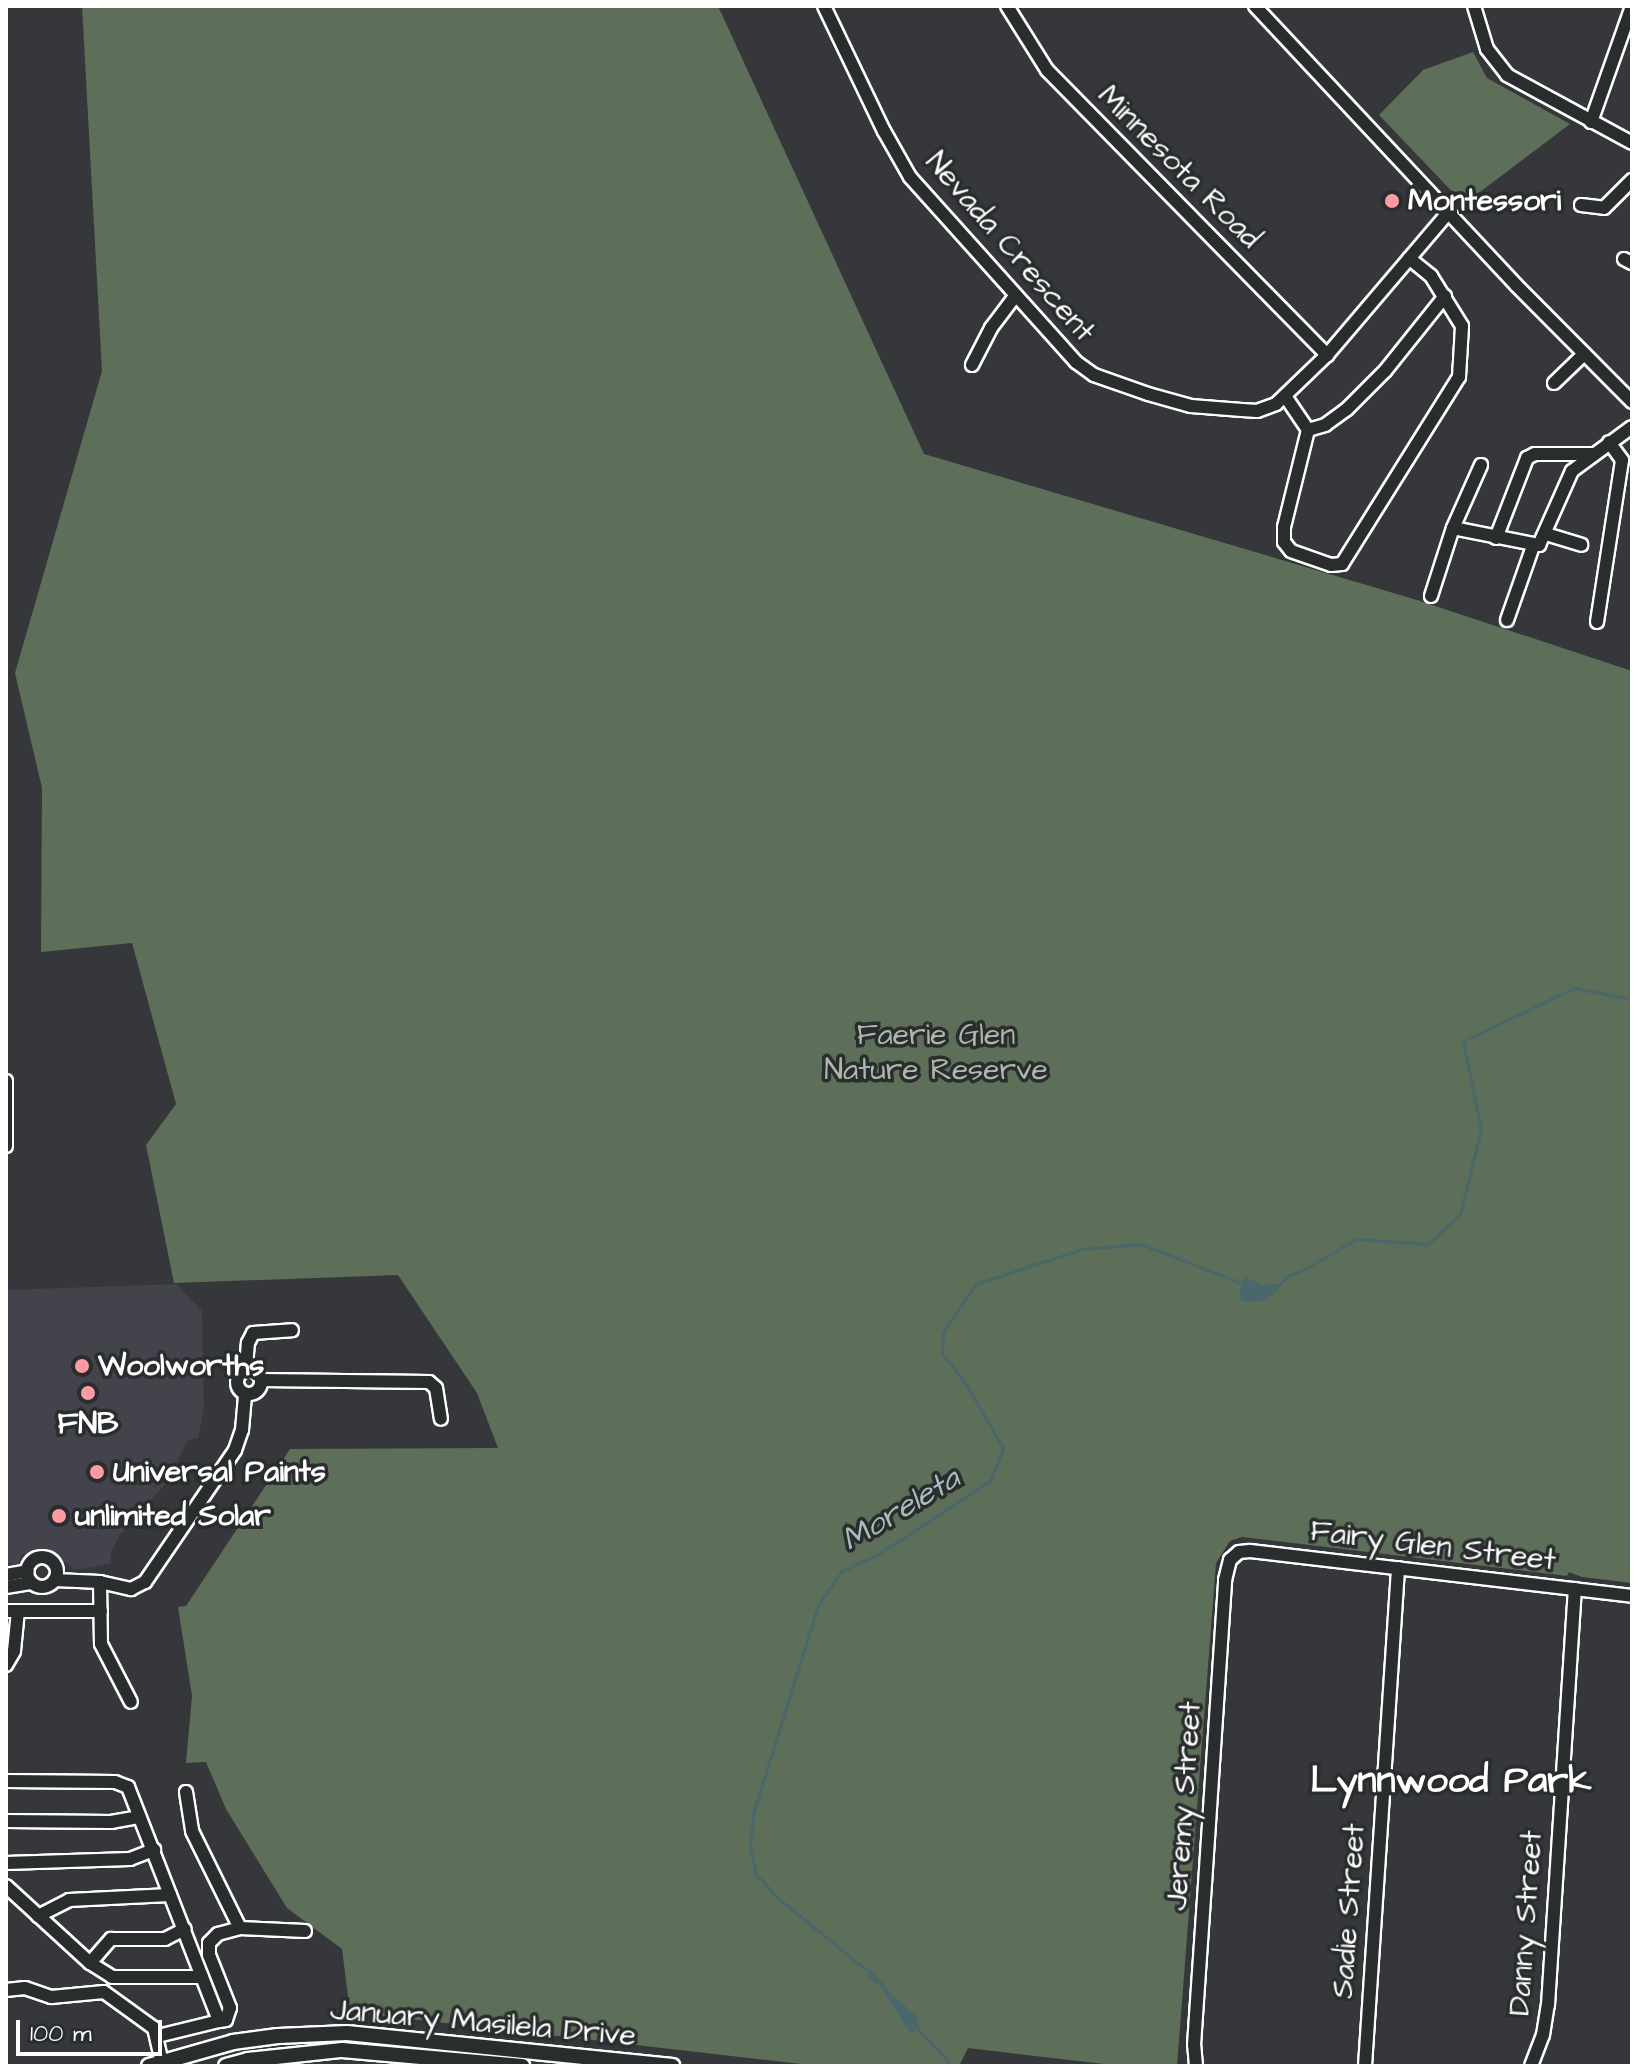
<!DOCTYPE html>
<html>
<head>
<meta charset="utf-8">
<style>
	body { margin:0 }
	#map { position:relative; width:1638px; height:2072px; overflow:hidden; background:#35373b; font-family:"Architects Daughter",sans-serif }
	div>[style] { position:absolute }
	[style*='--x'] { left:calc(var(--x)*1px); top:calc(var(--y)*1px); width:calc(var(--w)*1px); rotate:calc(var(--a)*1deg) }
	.built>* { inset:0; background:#42434b }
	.green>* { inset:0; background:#5d6f58 }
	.water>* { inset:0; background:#4a686b }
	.stream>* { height:3px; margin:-1.5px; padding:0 1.5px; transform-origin:1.5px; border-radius:1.5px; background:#4a686b }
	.roads { filter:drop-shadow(2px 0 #fff) drop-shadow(-2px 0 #fff) drop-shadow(0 2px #fff) drop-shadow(0 -2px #fff) }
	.minor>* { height:12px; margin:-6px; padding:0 6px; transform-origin:6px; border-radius:6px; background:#2a2d2e }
	.minor>.ring { margin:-6px; padding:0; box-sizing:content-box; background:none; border:12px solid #2a2d2e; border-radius:50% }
	.major>* { height:14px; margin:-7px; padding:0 7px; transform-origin:7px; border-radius:7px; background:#2a2d2e }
	.dots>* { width:22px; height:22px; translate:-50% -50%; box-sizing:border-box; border:4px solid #2a2d2e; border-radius:50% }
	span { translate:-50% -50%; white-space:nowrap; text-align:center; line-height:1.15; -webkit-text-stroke:7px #2a2d2e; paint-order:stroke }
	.street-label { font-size:30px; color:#fff }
	.poi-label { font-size:30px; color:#fff; font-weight:700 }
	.left { translate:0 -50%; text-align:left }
	.park-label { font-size:30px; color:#aeb7ac }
	.water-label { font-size:32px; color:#aebbbc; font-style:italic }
	.district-label { font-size:38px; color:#fff; font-weight:700 }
	.frame { position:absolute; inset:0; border:8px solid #fff; pointer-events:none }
	.scale { position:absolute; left:16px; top:2020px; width:146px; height:36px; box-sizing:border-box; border:4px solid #fff; border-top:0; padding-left:10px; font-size:24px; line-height:28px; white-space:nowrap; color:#fff; -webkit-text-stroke:6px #2a2d2e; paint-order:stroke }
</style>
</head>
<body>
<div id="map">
	<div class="built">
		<div style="clip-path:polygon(176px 1284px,202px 1311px,204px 1407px,198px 1438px,188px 1440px,167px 1482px,120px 1535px,111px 1552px,111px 1564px,75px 1570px,52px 1552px,22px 1555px,18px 1565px,6px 1563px,6px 1290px)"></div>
	</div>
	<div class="green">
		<div style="clip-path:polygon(82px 6px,718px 6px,924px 454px,1417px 600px,1632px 671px,1632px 1583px,1582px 1577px,1569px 1572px,1567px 1576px,1242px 1537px,1230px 1541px,1216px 1563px,1177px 2066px,1121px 2066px,968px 2048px,959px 2066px,819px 2066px,350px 2012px,342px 1949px,287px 1908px,226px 1809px,206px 1762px,186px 1763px,192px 1696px,178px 1607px,186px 1606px,290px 1449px,498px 1448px,477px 1393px,398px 1275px,174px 1283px,146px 1145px,176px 1104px,132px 943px,41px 952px,42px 788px,15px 673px,102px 371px)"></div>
		<div style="clip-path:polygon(1473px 52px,1487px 78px,1570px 124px,1464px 204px,1379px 115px,1423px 70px)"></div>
	</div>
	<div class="water">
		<div style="clip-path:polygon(1244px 1276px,1262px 1285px,1276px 1284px,1279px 1290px,1263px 1301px,1243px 1302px,1239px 1297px)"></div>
		<div style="clip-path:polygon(871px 1969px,893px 1996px,916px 2015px,920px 2028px,910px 2033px,879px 1985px,867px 1977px)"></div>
	</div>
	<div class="stream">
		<div style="--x:1274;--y:1289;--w:21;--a:-43"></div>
		<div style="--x:1289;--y:1275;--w:19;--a:-21"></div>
		<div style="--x:1307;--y:1268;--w:57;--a:-30.6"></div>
		<div style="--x:1356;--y:1239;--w:72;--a:4"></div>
		<div style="--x:1428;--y:1244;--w:44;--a:-43.2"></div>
		<div style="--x:1460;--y:1214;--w:88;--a:-76.1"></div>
		<div style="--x:1481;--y:1129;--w:90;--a:-101.6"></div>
		<div style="--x:1463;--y:1041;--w:123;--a:-25.5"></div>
		<div style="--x:1574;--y:988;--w:59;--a:10.7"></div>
		<div style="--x:870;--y:1973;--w:117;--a:-140.9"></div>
		<div style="--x:779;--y:1899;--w:34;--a:-133"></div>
		<div style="--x:756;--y:1874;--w:30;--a:-102"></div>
		<div style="--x:750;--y:1845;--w:31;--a:-84"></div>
		<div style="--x:753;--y:1814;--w:219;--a:-72.7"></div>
		<div style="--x:818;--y:1605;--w:42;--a:-54.8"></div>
		<div style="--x:842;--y:1571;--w:42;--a:-25.3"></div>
		<div style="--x:880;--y:1553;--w:131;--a:-33.2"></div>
		<div style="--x:990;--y:1481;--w:35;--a:-68"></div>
		<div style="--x:1003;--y:1448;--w:74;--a:-120"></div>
		<div style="--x:966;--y:1384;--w:39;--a:-128"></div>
		<div style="--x:942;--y:1353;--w:21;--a:-87"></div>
		<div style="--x:943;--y:1332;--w:58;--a:-55.5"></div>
		<div style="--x:976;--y:1284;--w:112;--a:-18.3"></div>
		<div style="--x:1082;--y:1249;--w:59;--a:-4.8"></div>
		<div style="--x:1141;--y:1244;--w:110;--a:21.2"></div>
		<div style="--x:916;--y:2028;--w:45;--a:45"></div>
		<div style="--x:948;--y:2060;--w:6;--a:90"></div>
	</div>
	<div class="roads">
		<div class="minor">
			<div style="--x:824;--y:6;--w:139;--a:64.4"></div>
			<div style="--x:884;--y:131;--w:53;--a:60.5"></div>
			<div style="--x:910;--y:177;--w:249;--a:48.1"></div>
			<div style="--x:1076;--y:362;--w:22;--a:36"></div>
			<div style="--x:1094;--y:375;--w:57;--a:19.4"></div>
			<div style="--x:1148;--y:394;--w:45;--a:15.6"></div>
			<div style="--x:1191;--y:406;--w:51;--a:4.5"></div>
			<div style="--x:1242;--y:410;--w:15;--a:4"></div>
			<div style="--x:1257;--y:411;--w:20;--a:-20"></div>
			<div style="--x:1276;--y:404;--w:71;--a:-43.9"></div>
			<div style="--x:1327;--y:355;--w:187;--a:-49.6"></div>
			<div style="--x:1007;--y:6;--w:75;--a:58"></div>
			<div style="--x:1047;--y:70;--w:400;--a:45.5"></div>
			<div style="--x:1255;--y:6;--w:382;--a:46.9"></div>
			<div style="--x:1516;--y:285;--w:165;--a:45.2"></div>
			<div style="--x:1474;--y:6;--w:45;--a:73.2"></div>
			<div style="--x:1487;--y:49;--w:33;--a:52"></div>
			<div style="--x:1507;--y:75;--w:142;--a:28.5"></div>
			<div style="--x:1591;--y:122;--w:123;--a:-70.5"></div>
			<div style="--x:1581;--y:205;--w:23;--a:7"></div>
			<div style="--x:1604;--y:208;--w:40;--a:-45"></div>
			<div style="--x:1624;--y:259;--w:9;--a:27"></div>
			<div style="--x:972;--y:365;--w:42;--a:-62.8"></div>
			<div style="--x:991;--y:328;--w:40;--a:-53"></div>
			<div style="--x:1554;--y:383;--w:42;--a:-44"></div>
			<div style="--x:1285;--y:396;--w:41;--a:55.9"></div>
			<div style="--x:1308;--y:430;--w:100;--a:103.9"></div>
			<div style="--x:1284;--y:527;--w:15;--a:90"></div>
			<div style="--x:1284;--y:542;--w:11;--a:52"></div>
			<div style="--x:1291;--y:551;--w:42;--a:19.3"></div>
			<div style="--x:1331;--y:565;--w:11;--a:-5"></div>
			<div style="--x:1342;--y:564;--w:221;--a:-58"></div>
			<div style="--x:1459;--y:377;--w:51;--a:-86.6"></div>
			<div style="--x:1462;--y:326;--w:59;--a:-121.8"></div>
			<div style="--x:1431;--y:276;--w:28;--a:-141"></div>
			<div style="--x:1308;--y:430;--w:18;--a:-16"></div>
			<div style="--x:1325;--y:425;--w:27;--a:-36"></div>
			<div style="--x:1347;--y:409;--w:54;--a:-45"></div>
			<div style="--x:1385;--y:371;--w:96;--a:-51.3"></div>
			<div style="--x:1453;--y:528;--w:69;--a:-66"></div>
			<div style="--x:1546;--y:534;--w:37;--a:17"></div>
			<div style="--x:1496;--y:538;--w:86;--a:-68.8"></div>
			<div style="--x:1527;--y:458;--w:9;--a:-27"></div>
			<div style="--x:1535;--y:454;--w:58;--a:0"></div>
			<div style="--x:1431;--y:596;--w:71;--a:-72.1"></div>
			<div style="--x:1453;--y:528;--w:88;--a:11.2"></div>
			<div style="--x:1539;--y:545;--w:81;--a:-66"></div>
			<div style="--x:1572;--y:471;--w:74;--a:-36.3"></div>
			<div style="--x:1507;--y:620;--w:78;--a:-70.6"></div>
			<div style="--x:1597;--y:622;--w:164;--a:-81.2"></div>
			<div style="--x:1622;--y:460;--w:22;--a:-126"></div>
			<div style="--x:6;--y:1081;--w:65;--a:90"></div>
			<div style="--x:246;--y:1369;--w:26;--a:-86"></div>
			<div style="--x:248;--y:1343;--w:11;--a:-63"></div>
			<div style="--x:253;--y:1333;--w:39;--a:-4"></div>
			<div class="ring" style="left:237px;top:1370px;width:12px;height:12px"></div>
			<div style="--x:261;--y:1380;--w:168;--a:0.7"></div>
			<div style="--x:429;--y:1382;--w:9;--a:41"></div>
			<div style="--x:436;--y:1388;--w:31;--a:81"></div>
			<div class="ring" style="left:27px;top:1557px;width:18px;height:18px"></div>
			<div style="--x:6;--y:1575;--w:22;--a:-10"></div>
			<div style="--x:55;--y:1580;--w:45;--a:2.5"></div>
			<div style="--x:100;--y:1582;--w:32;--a:13"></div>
			<div style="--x:131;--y:1589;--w:16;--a:-27"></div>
			<div style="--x:145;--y:1582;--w:160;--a:-55.7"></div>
			<div style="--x:235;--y:1450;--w:21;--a:-71"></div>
			<div style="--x:242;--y:1430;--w:36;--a:-85"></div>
			<div style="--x:100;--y:1582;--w:62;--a:89.1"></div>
			<div style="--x:101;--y:1644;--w:65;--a:62.7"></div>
			<div style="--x:6;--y:1587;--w:26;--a:-9"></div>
			<div style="--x:6;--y:1611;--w:95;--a:0"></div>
			<div style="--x:6;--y:1665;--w:16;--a:-60"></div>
			<div style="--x:14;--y:1651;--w:40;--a:-84.3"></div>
			<div style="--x:6;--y:1781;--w:109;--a:0.5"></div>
			<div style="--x:115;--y:1782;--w:14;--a:21"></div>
			<div style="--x:128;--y:1787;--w:251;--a:68.7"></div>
			<div style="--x:219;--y:2021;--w:63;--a:166.2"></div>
			<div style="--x:186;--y:1792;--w:39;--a:81"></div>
			<div style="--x:192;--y:1831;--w:108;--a:63.7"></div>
			<div style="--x:6;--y:1821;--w:105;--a:0.5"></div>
			<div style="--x:111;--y:1822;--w:29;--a:-10"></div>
			<div style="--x:6;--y:1863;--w:124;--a:-1.8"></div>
			<div style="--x:130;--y:1859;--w:26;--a:-21"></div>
			<div style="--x:6;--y:1886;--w:114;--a:42.5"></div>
			<div style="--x:90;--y:1963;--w:26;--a:32"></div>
			<div style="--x:112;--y:1977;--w:90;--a:0"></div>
			<div style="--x:38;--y:1916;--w:35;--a:-27"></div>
			<div style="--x:69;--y:1900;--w:101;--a:-2.8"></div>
			<div style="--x:90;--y:1963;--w:32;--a:-49"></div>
			<div style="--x:111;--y:1939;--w:54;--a:0"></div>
			<div style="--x:165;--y:1939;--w:22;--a:-27"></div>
			<div style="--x:6;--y:1990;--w:19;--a:-6"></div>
			<div style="--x:25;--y:1988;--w:28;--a:19"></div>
			<div style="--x:51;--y:1997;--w:53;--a:-5.4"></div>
			<div style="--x:104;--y:1992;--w:62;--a:35.8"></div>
			<div style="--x:154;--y:2028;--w:39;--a:77"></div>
			<div style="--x:219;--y:2021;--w:7;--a:-8"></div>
			<div style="--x:226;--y:2020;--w:13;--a:-72"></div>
			<div style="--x:230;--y:2008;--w:57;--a:-111.6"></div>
			<div style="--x:209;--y:1955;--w:12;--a:-90"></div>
			<div style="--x:209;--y:1943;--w:13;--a:-45"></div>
			<div style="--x:218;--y:1934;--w:23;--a:-15"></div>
			<div style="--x:240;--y:1928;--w:65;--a:2.6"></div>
			<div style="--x:1196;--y:2066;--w:21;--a:-95"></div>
			<div style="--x:1194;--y:2045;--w:161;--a:-86.1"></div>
			<div style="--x:1205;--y:1884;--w:305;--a:-86.2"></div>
			<div style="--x:1225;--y:1580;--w:21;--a:-76"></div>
			<div style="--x:1230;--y:1560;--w:12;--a:-42"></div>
			<div style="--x:1239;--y:1552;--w:11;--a:-5"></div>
			<div style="--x:1250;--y:1551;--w:385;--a:6.7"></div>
			<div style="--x:1365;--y:2066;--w:499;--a:-86.2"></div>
			<div style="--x:1531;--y:2066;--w:33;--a:-69"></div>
			<div style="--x:1543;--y:2035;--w:30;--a:-81"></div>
			<div style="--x:1548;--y:2005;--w:417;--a:-86.3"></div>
		</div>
		<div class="major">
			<div style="--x:149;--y:2066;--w:87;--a:-15.9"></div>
			<div style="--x:233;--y:2042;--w:45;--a:-7.6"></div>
			<div style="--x:278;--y:2036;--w:69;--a:-2.5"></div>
			<div style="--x:347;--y:2033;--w:327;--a:5.8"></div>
			<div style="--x:226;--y:2066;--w:23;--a:-15"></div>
			<div style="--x:248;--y:2060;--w:95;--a:-6.1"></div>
			<div style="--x:342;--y:2050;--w:181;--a:5.1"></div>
		</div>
	</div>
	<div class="dots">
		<div style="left:1392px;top:201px;background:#ff9aa2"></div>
		<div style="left:82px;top:1366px;background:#ff9aa2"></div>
		<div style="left:88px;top:1393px;background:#ff9aa2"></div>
		<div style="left:97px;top:1472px;background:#ff9aa2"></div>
		<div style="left:59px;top:1516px;background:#ff9aa2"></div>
	</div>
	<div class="street-label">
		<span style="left:1179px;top:167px;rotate:45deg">Minnesota Road</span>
		<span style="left:1010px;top:247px;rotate:49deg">Nevada Crescent</span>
		<span style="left:1433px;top:1546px;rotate:7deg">Fairy Glen Street</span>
		<span style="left:1184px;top:1806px;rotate:-86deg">Jeremy Street</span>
		<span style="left:1349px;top:1911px;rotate:-86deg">Sadie Street</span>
		<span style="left:1526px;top:1923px;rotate:-86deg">Danny Street</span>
		<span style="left:483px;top:2023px;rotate:5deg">January Masilela Drive</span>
	</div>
	<div class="poi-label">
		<span class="left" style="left:1408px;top:201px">Montessori</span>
		<span class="left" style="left:98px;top:1366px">Woolworths</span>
		<span style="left:88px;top:1424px">FNB</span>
		<span class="left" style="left:113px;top:1472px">Universal Paints</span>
		<span class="left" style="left:75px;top:1516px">unlimited Solar</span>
	</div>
	<div class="park-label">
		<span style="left:936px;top:1052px">Faerie Glen<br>Nature Reserve</span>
	</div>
	<div class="water-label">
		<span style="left:901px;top:1510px;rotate:-31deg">Moreleta</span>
	</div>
	<div class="district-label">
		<span style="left:1451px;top:1782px">Lynnwood Park</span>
	</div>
	<div class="frame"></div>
	<div class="scale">100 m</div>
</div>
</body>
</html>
